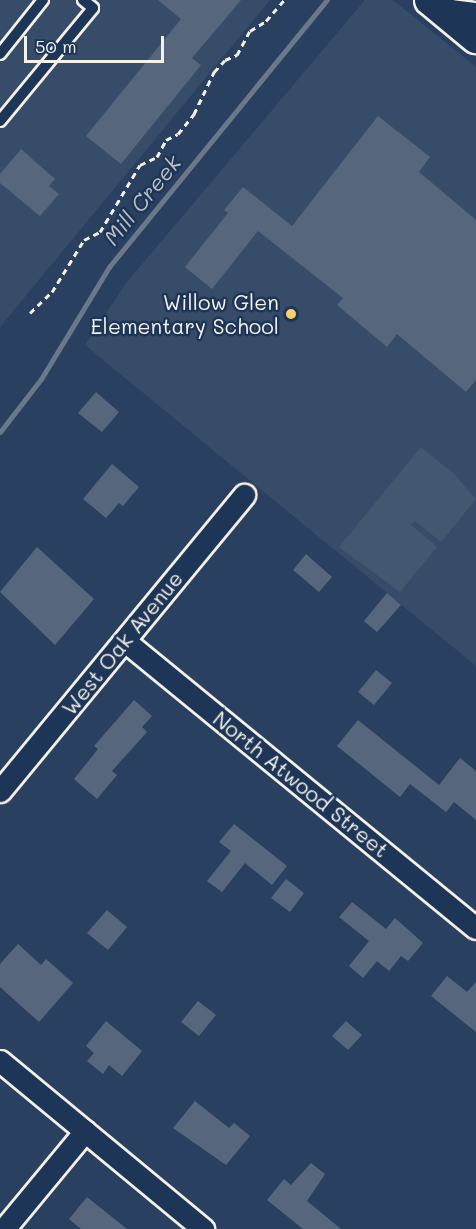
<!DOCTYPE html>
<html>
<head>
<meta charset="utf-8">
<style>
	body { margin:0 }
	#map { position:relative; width:476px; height:1229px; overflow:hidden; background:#2a4060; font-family:Mali,sans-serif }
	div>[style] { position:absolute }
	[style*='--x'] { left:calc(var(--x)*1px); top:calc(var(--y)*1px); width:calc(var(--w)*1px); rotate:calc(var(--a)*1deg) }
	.built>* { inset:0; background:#374c69 }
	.green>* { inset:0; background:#445771 }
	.stream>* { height:5px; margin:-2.5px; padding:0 2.5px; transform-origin:2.5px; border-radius:2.5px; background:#6a788a }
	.building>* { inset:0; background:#56677d }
	.path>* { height:3px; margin-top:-1.5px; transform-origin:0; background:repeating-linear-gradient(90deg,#f4f1e8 0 6px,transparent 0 10.5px) }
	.roads { filter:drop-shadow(2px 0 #f4f1e8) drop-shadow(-2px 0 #f4f1e8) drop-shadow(0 2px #f4f1e8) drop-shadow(0 -2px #f4f1e8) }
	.service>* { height:10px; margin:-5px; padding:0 5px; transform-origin:5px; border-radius:5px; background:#1d3557 }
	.minor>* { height:21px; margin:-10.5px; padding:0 10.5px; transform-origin:10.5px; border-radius:10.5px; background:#1d3557 }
	.secondary>* { height:30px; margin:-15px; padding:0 15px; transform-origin:15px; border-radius:15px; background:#1d3557 }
	.dots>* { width:16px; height:16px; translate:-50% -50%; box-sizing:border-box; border:3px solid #1d3557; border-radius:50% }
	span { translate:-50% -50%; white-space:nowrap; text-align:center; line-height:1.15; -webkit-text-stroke:5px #1d3557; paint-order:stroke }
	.poi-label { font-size:21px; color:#f4f1e8 }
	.right { translate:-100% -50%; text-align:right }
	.street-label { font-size:21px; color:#f4f1e8 }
	.water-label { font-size:22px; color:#bdc1c2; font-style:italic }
	.scale { position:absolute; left:24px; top:36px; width:140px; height:27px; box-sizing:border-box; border:3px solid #f4f1e8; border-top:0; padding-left:8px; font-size:18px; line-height:21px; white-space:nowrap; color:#f4f1e8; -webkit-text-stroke:4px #1d3557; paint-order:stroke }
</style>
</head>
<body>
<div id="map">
	<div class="built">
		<div style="clip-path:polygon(0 0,270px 0,0 327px)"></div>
		<div style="clip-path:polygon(365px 0,393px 0,476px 67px,476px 666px,85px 345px,127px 282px)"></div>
	</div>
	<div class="green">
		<div style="clip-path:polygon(421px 447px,454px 474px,476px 499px,441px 542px,415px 521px,411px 525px,437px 547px,400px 592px,339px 547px)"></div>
	</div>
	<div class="stream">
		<div style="--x:0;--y:432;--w:67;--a:-52.3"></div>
		<div style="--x:41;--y:379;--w:131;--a:-58.7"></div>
		<div style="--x:109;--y:267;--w:345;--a:-50.8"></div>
	</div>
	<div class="building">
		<div style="clip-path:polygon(158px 0,241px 0,192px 58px,201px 65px,121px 164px,86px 136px,181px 19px)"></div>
		<div style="clip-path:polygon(378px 116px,430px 157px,419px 172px,476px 220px,476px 380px,466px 392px,397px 334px,387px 347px,337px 305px,343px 298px,258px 231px,212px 289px,185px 267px,228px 213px,224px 210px,243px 187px,292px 226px)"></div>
		<div style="clip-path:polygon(21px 149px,55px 179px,49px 186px,59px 194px,40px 216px,0 183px,0 174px)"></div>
		<div style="clip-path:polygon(96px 392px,119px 412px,102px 432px,78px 413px)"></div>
		<div style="clip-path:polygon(112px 464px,139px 487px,123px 506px,119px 503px,106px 518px,83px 499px)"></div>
		<div style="clip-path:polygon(37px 547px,94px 599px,55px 645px,0 592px)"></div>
		<div style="clip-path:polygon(306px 554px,332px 577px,319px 592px,293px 570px)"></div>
		<div style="clip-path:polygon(387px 593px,401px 605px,377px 632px,364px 621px)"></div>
		<div style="clip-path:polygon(376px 670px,392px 683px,374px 705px,358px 692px)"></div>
		<div style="clip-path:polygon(134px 700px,152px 716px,142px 727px,147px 732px,112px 771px,117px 775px,97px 799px,74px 779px,98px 749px,94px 746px)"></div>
		<div style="clip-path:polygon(358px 720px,439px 785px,460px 758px,476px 771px,476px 820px,454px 802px,446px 812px,410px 784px,400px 797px,337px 746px)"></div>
		<div style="clip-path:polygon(234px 824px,287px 866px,272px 885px,245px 863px,222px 892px,207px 881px,231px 851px,219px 842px)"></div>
		<div style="clip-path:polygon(286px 879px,304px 893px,290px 912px,271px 898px)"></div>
		<div style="clip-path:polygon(352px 902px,386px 929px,395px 918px,423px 943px,408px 961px,401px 956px,389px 971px,377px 961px,363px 978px,349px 966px,369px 941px,339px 917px)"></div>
		<div style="clip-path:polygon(107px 910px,127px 927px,108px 950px,87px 933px)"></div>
		<div style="clip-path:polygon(18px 944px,41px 965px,46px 959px,73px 983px,39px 1022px,0 987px,0 964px)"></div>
		<div style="clip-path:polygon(447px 976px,467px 992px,476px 982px,476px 1032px,431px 996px)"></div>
		<div style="clip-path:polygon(198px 1001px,216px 1015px,199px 1036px,181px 1022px)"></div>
		<div style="clip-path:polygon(106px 1021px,142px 1051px,122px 1076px,109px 1065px,103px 1074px,87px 1061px,94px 1053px,86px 1046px)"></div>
		<div style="clip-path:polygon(346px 1021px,362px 1035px,348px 1050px,332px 1036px)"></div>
		<div style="clip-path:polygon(195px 1101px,229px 1128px,234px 1123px,250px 1136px,226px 1165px,173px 1128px)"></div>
		<div style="clip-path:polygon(311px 1163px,325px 1174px,307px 1201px,341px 1229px,303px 1229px,267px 1200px,284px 1179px,291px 1185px)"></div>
		<div style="clip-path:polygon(87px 1197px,127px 1229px,81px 1229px,69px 1219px)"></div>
	</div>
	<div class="path">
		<div style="--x:30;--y:313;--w:30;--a:-44"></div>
		<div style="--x:52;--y:292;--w:61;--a:-58.4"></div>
		<div style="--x:84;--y:240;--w:18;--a:-27"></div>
		<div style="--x:100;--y:232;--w:78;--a:-59.2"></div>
		<div style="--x:140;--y:165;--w:19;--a:-25"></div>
		<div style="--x:157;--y:157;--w:19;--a:-62"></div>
		<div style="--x:166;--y:140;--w:13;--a:-27"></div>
		<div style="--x:178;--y:134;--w:26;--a:-51"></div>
		<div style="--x:194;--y:114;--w:47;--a:-64.5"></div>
		<div style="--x:214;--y:72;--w:16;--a:-47"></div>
		<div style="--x:225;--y:60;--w:13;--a:-23"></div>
		<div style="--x:237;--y:55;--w:27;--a:-62"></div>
		<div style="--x:250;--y:31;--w:19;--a:-32"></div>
		<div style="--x:266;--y:21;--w:28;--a:-49"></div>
	</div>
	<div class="roads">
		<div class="service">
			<div style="--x:0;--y:54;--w:69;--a:-51.5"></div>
			<div style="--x:0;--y:121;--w:146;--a:-50.5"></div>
			<div style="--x:93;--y:8;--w:13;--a:-141"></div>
		</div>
		<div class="minor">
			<div style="--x:442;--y:9;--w:34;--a:7"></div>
			<div style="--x:125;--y:641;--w:453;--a:39.3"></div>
			<div style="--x:0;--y:791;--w:384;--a:-50.5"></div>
			<div style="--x:0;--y:1061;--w:264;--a:39.6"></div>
			<div style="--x:4;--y:1229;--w:127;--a:-50.4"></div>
		</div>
		<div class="secondary">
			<div style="--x:430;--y:0;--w:60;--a:39.6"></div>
		</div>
	</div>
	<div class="dots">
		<div style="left:291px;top:314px;background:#ffd166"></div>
	</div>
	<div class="poi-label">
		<span class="right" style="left:279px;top:314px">Willow Glen<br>Elementary School</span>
	</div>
	<div class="street-label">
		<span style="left:122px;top:643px;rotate:-51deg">West Oak Avenue</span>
		<span style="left:301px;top:784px;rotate:39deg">North Atwood Street</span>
	</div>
	<div class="water-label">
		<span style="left:142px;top:200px;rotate:-51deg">Mill Creek</span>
	</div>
	<div class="scale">50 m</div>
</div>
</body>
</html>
